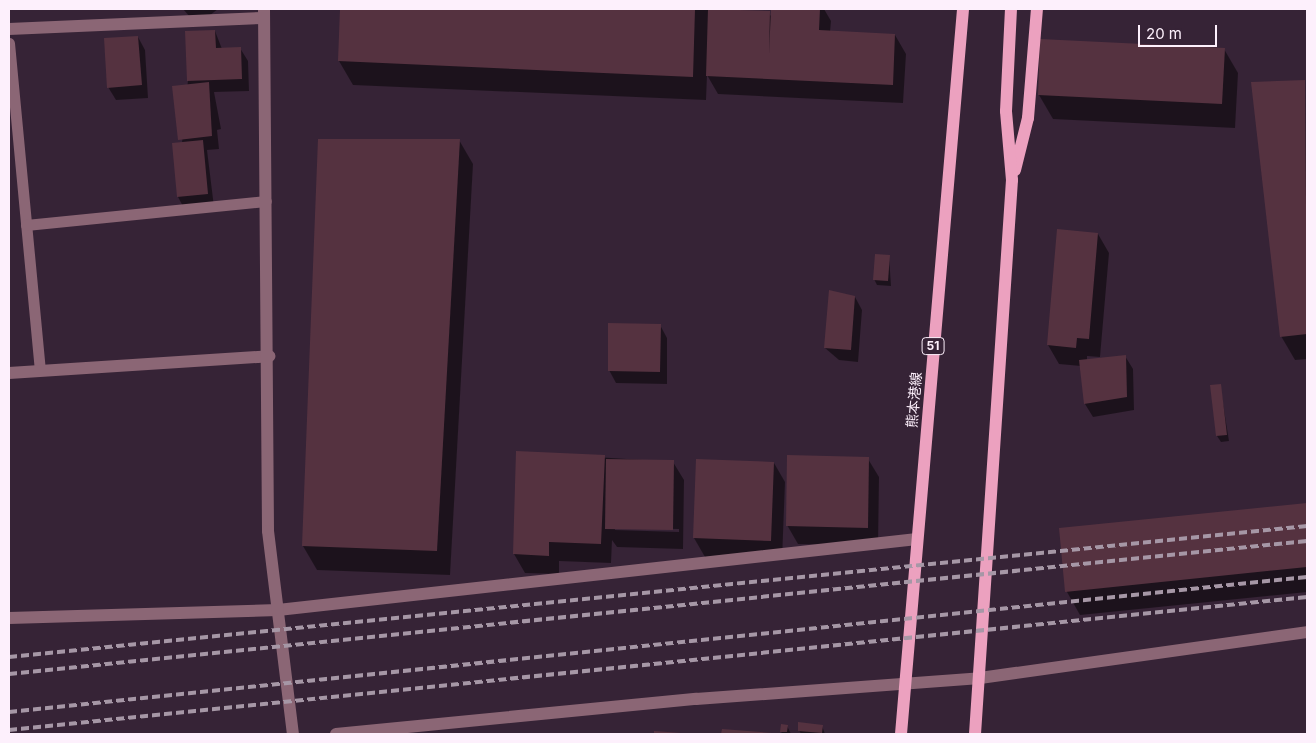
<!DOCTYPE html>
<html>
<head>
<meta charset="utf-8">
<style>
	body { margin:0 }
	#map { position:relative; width:1316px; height:743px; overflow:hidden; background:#362336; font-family:Inter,"Noto Sans JP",sans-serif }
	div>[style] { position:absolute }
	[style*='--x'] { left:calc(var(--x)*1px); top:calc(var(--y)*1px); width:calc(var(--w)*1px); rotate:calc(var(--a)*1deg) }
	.shadow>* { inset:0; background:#0007 }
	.building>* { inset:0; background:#553240 }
	.service>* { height:11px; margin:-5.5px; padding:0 5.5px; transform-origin:5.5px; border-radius:5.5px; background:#8b6675 }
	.minor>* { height:12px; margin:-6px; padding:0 6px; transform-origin:6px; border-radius:6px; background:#8b6675 }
	.tertiary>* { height:12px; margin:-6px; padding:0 6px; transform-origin:6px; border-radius:6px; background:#8b6675 }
	.primary>* { height:12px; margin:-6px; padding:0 6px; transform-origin:6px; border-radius:6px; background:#eca1bf }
	.rail>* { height:4px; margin-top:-2px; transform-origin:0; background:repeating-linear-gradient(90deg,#a697a6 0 8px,transparent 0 12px) }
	span { translate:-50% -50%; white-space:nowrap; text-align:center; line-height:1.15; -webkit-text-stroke:4px #362336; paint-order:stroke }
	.shield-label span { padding:1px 4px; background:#362336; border:1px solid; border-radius:4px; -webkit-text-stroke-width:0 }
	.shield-label { font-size:12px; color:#fdf0fc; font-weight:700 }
	.street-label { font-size:14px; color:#fdf0fc }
	.frame { position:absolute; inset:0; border:10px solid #fdf0fc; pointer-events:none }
	.scale { position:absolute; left:1138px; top:25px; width:79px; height:22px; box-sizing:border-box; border:2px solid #fdf0fc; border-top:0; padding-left:6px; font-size:15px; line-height:18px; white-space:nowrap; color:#fdf0fc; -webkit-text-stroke:4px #362336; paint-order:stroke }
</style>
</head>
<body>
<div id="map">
	<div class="shadow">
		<div style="clip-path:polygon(183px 9px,218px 9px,197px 25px)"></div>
		<div style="clip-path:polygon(341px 9px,710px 9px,769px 13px,772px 18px,773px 9px,824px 9px,831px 21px,830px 32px,895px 35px,906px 54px,903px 103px,718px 94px,707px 75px,706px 100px,353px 85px,339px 61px)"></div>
		<div style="clip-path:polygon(215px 31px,222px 49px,240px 48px,248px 61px,249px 91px,214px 92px,221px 129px,217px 130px,219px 149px,207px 150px,214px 207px,185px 210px,178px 197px,173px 144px,182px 143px,188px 80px)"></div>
		<div style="clip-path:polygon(138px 37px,145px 50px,148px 98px,116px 100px,108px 87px)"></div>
		<div style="clip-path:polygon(1041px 41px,1224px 49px,1238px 73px,1235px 128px,1053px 119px,1039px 95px)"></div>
		<div style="clip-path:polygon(1305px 82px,1307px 359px,1295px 360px,1281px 336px)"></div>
		<div style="clip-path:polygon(459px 140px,473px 164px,450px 575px,317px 570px,303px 546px)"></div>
		<div style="clip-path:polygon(1058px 231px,1098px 234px,1109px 253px,1100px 357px,1087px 356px,1087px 360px,1125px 356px,1133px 369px,1134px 410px,1093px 417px,1085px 404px,1081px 366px,1059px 364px,1048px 345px)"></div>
		<div style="clip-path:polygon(889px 256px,891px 286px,877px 285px,874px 279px)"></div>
		<div style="clip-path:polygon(855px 297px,862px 310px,858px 362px,839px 360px,825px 348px)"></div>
		<div style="clip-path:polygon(660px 325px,667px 338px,667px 384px,616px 383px,609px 370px)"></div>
		<div style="clip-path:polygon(1220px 385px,1229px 441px,1221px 442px,1217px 436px)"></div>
		<div style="clip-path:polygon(evenodd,518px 452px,673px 462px,684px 480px,683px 549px,617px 547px,612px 540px,611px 563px,559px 561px,559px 574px,525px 573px,514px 554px,518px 452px,615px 528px,679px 529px,679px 532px,615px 530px,615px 528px)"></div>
		<div style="clip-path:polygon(868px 459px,879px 477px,878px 546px,798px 544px,787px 525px)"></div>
		<div style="clip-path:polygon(774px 463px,785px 482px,782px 560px,705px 557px,694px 538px)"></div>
		<div style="clip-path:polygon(1307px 504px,1307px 592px,1080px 615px,1067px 592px,1060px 530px)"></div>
		<div style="clip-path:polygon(787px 726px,791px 734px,783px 734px,781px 732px)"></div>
		<div style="clip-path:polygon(822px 726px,825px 734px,801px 734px,799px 730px)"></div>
	</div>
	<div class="building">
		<div style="clip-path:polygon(340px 9px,695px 9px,693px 77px,338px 61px)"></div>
		<div style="clip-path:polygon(708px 9px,770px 11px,769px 54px,771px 9px,820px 9px,819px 30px,895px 34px,893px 85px,706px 76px)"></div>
		<div style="clip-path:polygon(215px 30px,216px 48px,241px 47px,242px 79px,187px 81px,185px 31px)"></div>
		<div style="clip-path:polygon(138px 36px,142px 85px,107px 88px,104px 38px)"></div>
		<div style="clip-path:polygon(1040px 39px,1225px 48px,1222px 104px,1038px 95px)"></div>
		<div style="clip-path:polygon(1305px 80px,1307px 334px,1280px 337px,1251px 82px)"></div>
		<div style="clip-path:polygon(209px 82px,212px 136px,178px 140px,172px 86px)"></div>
		<div style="clip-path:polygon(318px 139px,460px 139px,437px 551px,302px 546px)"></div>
		<div style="clip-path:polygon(203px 140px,208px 194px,177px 197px,172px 143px)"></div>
		<div style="clip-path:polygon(1057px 229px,1098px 233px,1089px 339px,1077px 338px,1076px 348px,1047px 345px)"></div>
		<div style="clip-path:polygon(875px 254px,890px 255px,888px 281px,873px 280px)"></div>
		<div style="clip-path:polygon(829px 290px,855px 296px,851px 350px,824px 348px)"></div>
		<div style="clip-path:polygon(608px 323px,661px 324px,660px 372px,608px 371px)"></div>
		<div style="clip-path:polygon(1126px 355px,1127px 397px,1084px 404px,1079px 360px)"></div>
		<div style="clip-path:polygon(1221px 384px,1227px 435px,1216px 436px,1210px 385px)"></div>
		<div style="clip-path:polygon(516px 451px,605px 455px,601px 544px,549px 542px,549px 556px,513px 554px)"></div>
		<div style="clip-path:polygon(787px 455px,869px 457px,868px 528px,786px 526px)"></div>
		<div style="clip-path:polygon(606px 459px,674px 460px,673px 530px,605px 529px)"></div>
		<div style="clip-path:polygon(696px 459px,774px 462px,771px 541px,693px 538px)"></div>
		<div style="clip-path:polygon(1307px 503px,1307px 567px,1065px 592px,1059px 528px)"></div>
		<div style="clip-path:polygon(798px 722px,823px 725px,822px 733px,798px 731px)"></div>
		<div style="clip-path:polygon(781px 724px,788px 725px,787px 732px,780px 732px)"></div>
		<div style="clip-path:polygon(722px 729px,772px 733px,771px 734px,721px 734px)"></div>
		<div style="clip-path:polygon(654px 731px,681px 733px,681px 734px,654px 734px)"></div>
	</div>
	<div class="service">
		<div style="--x:9;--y:43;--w:328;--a:84.6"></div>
		<div style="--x:26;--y:225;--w:241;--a:-5.7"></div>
	</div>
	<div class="minor">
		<div style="--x:9;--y:29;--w:254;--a:-2.5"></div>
		<div style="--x:9;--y:373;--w:261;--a:-3.7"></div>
		<div style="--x:9;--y:618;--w:269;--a:-1.7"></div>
		<div style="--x:278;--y:610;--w:643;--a:-6.34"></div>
		<div style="--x:980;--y:678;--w:330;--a:-8"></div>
	</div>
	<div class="tertiary">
		<div style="--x:264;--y:9;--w:522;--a:89.56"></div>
		<div style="--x:268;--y:531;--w:205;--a:83"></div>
		<div style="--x:336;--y:734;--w:362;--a:-5.6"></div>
		<div style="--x:696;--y:699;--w:285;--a:-4.2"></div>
	</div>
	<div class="primary">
		<div style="--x:1015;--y:170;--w:54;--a:-76"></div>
		<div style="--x:1028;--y:118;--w:109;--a:-85.3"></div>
		<div style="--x:901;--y:734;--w:728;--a:-85.11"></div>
		<div style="--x:975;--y:734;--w:555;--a:-86.18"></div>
		<div style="--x:1012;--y:180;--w:69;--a:-95"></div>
		<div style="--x:1006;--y:111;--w:102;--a:-87.2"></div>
	</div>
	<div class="rail">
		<div style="--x:9;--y:657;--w:1305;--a:-5.76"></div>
		<div style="--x:9;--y:674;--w:1305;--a:-5.85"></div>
		<div style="--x:9;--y:712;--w:1305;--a:-5.94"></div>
		<div style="--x:9;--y:730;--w:1305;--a:-5.85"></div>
	</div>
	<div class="shield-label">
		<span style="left:933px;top:346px">51</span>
	</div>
	<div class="street-label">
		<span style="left:914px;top:400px;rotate:-85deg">熊本港線</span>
	</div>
	<div class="frame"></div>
	<div class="scale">20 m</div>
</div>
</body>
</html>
